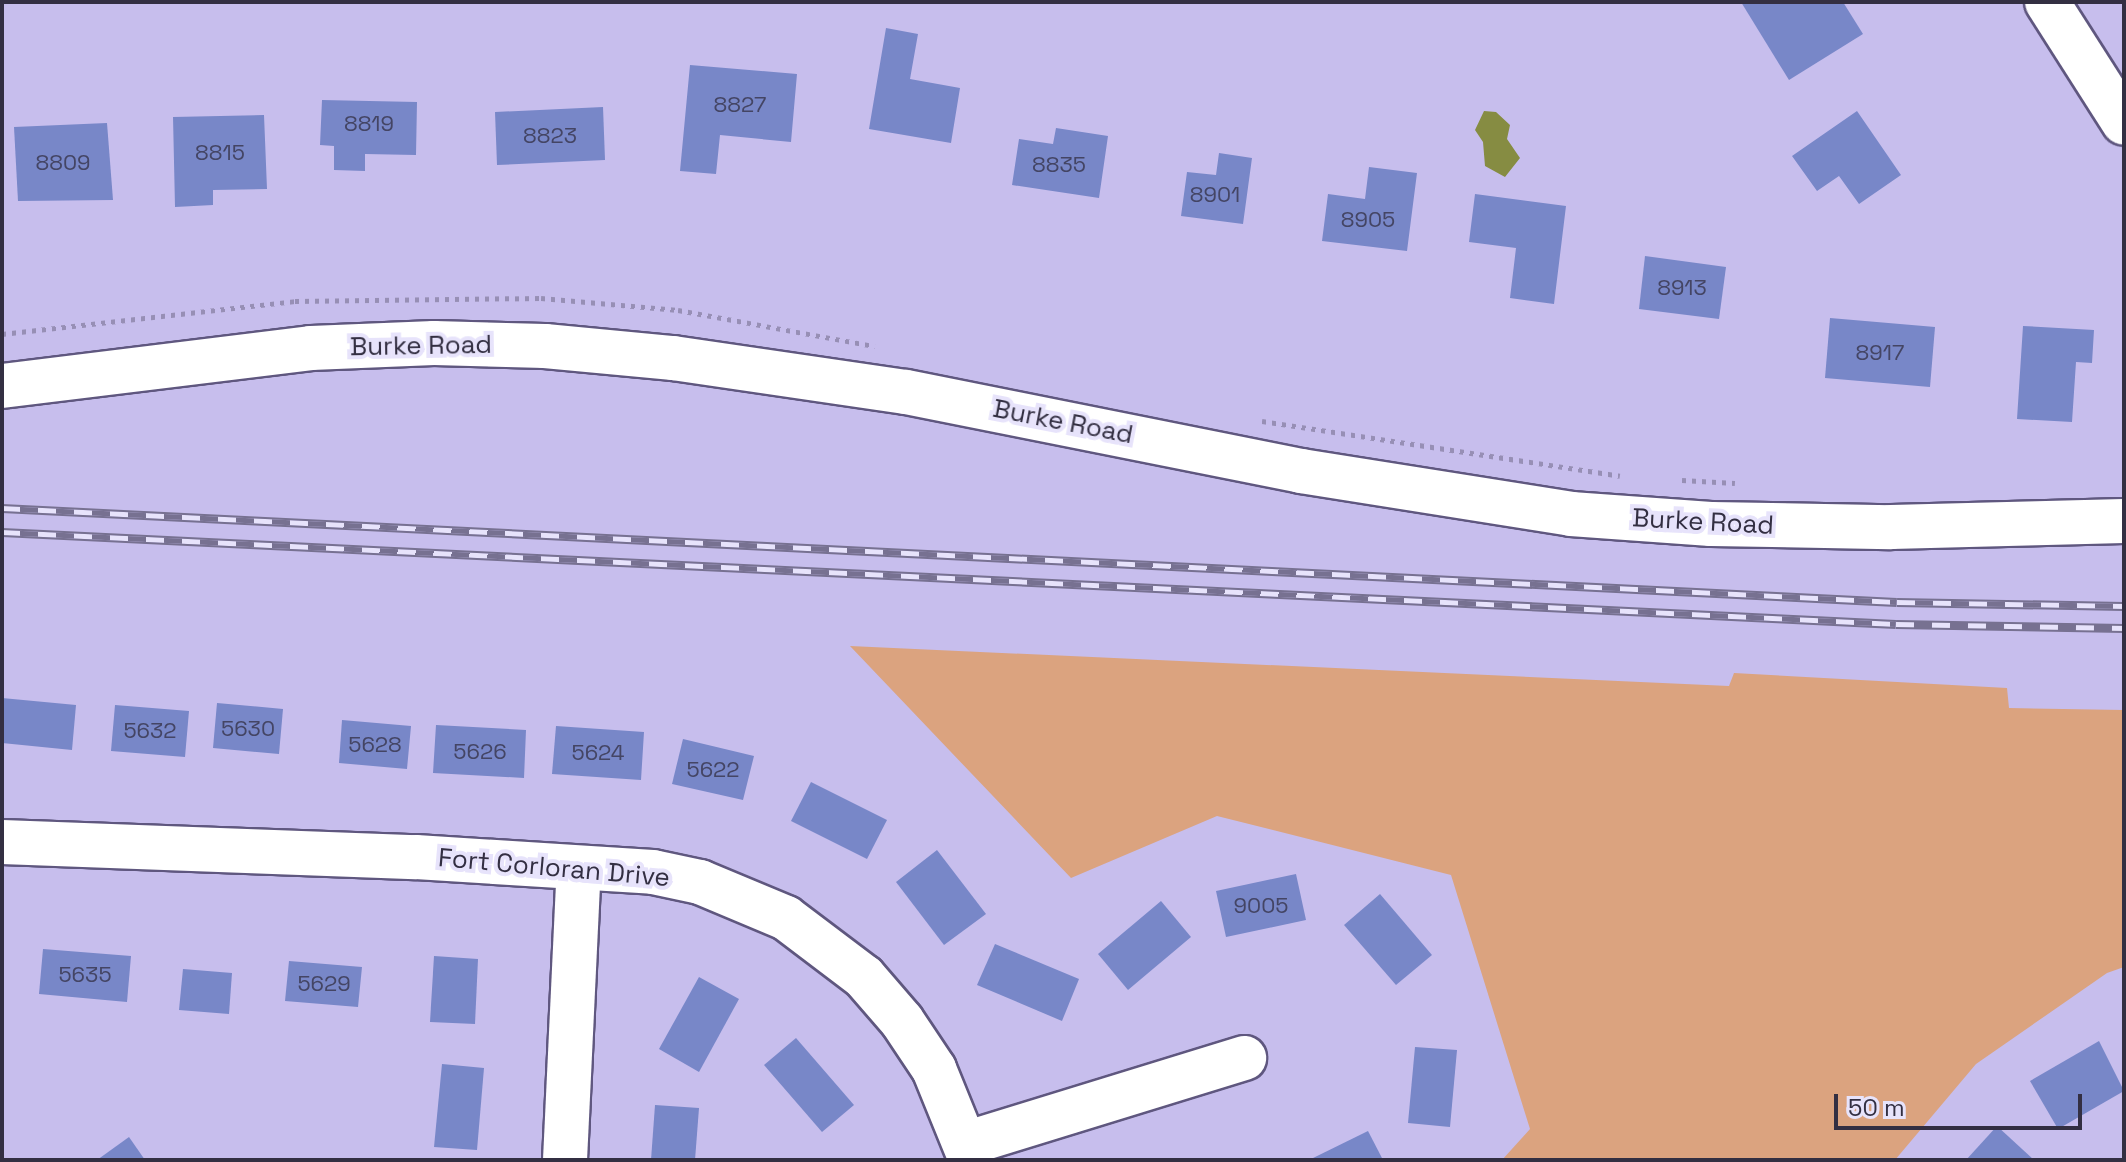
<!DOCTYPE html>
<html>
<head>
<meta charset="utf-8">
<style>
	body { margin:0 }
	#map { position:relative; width:2126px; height:1162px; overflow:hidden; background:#c7beed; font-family:"Space Grotesk",sans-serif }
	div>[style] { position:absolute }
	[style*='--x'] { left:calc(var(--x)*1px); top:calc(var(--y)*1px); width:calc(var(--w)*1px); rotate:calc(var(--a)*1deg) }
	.green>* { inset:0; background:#dba37f }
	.water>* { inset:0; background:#868c42 }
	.building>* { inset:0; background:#7887c8 }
	.path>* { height:5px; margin-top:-2.5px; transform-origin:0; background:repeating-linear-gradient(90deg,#978fb5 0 4px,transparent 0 10px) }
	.roads { filter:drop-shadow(2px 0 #5f577f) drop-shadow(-2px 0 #5f577f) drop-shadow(0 2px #5f577f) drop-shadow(0 -2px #5f577f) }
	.minor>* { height:44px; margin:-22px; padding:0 22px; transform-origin:22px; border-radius:22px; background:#fff }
	.rail>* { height:9px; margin-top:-4.5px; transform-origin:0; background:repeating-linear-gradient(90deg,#e7e3fb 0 18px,#777191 0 36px); box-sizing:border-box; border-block:2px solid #777191 }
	span { translate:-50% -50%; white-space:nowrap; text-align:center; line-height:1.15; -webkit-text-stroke:8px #e7e3fb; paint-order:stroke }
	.number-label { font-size:22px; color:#444564 }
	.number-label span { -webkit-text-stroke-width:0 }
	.street-label { font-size:26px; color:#332f42 }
	.frame { position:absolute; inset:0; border:4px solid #332f42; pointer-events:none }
	.scale { position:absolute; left:1834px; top:1094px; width:248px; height:36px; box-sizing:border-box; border:4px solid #332f42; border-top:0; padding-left:10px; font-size:24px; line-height:28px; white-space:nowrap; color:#332f42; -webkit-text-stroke:6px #e7e3fb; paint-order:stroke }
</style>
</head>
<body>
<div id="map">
	<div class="green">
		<div style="clip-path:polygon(850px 646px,1729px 686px,1734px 673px,2007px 688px,2009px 708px,2124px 710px,2124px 967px,2107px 973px,1976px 1064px,1895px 1160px,1502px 1160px,1530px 1129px,1451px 875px,1217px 816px,1071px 878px)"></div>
	</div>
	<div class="water">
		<div style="clip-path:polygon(1484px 111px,1496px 112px,1510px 125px,1507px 139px,1520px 158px,1505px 177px,1485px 166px,1483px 142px,1475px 130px)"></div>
	</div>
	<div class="building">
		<div style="clip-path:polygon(1741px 2px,1843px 2px,1863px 34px,1789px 80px)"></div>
		<div style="clip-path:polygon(886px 28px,918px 34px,910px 79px,960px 88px,951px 143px,869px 129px)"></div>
		<div style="clip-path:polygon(690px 65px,797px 74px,791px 142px,720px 135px,716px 174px,680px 171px)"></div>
		<div style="clip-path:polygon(322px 100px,417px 102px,416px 155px,365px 154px,365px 171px,334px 170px,334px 146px,320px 145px)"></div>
		<div style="clip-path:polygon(603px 107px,605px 160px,497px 165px,495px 112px)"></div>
		<div style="clip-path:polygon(1857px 111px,1901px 175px,1859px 204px,1839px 176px,1817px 191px,1792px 156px)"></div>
		<div style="clip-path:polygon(264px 115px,267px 189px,213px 190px,213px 205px,175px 207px,173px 117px)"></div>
		<div style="clip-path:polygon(107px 123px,113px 200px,18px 201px,14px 127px)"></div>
		<div style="clip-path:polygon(1056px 128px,1108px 136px,1099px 198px,1012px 185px,1019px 139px,1053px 144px)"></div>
		<div style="clip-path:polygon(1219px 153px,1252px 158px,1243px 224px,1181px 216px,1187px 172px,1216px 175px)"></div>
		<div style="clip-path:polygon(1369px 167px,1417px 173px,1407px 251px,1322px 241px,1328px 194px,1365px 199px)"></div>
		<div style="clip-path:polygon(1475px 194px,1566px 206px,1554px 304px,1510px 298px,1516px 248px,1469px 242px)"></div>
		<div style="clip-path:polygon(1645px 256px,1726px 267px,1719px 319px,1639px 309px)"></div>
		<div style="clip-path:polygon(1830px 318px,1935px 327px,1930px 387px,1825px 378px)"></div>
		<div style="clip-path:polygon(2023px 326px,2094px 330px,2092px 363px,2076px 362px,2072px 422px,2017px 419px)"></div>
		<div style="clip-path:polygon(2px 698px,76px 705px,72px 750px,2px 743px)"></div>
		<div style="clip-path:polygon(217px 703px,283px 709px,279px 754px,213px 748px)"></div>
		<div style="clip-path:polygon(115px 705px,189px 711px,185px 757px,111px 751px)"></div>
		<div style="clip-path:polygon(342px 720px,411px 726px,407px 769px,339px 763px)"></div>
		<div style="clip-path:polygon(436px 725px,526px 730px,524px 778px,433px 773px)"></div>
		<div style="clip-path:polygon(556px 726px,644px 732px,641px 780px,552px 774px)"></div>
		<div style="clip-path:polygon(683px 739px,754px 756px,743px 800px,672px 784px)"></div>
		<div style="clip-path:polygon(811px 782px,887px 820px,867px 859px,791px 821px)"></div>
		<div style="clip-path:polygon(937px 850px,986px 914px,944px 945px,896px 882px)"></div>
		<div style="clip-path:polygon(1296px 874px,1306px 920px,1226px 937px,1216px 891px)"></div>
		<div style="clip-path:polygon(1380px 894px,1432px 955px,1396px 985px,1344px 925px)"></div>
		<div style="clip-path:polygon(1161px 901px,1191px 937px,1128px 990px,1098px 954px)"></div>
		<div style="clip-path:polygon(995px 944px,1079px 979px,1062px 1021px,977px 985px)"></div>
		<div style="clip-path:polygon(43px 949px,131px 956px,127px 1002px,39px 994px)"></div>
		<div style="clip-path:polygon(434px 956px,478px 959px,475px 1024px,430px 1022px)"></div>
		<div style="clip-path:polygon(289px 961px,362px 967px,358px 1007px,285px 1001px)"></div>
		<div style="clip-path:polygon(183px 969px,232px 973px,229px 1014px,179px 1010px)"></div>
		<div style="clip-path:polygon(699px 977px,739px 999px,699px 1072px,659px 1049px)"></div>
		<div style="clip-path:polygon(796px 1038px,854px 1105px,822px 1132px,764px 1065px)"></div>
		<div style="clip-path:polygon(2099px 1041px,2124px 1091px,2058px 1129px,2030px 1081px)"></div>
		<div style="clip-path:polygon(1415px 1047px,1457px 1050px,1450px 1127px,1408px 1123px)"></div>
		<div style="clip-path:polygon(442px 1064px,484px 1068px,477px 1150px,434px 1147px)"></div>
		<div style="clip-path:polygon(655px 1105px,699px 1108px,695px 1160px,651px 1160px)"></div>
		<div style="clip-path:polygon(1997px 1126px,2034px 1160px,1966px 1160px)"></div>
		<div style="clip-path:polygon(1368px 1131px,1383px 1160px,1309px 1160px)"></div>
		<div style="clip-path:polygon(129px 1137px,145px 1160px,97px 1160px)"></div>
	</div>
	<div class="path">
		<div style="--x:2;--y:334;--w:295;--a:-6.4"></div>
		<div style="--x:295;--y:301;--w:246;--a:-0.7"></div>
		<div style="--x:541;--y:298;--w:138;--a:5"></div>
		<div style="--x:678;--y:310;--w:200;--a:10.4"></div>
		<div style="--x:1262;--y:421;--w:362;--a:8.7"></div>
		<div style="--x:1682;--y:480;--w:53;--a:3.2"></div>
	</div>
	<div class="roads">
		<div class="minor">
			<div style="--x:2047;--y:2;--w:143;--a:57.5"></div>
			<div style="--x:2;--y:386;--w:311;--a:-7"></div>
			<div style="--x:311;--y:348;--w:123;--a:-2.3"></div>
			<div style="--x:434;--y:343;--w:111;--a:1.5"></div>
			<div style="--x:545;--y:346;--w:129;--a:5.4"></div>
			<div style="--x:673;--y:358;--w:235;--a:8.3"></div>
			<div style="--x:906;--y:392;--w:403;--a:11.3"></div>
			<div style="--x:1301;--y:471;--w:273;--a:9"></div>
			<div style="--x:1571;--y:514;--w:140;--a:4.1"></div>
			<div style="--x:1711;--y:524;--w:180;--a:1"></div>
			<div style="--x:1891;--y:527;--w:233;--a:-1.5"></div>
			<div style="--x:2;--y:842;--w:414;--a:2.1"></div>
			<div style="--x:416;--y:857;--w:237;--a:3.6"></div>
			<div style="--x:653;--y:872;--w:48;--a:12"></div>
			<div style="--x:700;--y:882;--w:93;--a:22.7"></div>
			<div style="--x:786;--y:918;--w:98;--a:37.1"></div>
			<div style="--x:864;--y:977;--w:58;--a:49.2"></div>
			<div style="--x:902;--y:1021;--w:58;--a:56.3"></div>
			<div style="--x:934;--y:1069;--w:98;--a:67.9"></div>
			<div style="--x:968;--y:1143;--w:289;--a:-17.1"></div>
			<div style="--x:565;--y:1160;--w:292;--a:-87.3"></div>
		</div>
	</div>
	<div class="rail">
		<div style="--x:2;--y:508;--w:1897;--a:2.84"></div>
		<div style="--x:1897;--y:602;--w:227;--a:1"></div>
		<div style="--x:2;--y:532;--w:1896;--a:2.78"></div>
		<div style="--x:1896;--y:624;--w:228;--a:1"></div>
	</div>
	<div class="number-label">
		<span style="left:740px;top:105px">8827</span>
		<span style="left:369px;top:124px">8819</span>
		<span style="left:550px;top:136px">8823</span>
		<span style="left:220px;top:153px">8815</span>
		<span style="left:63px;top:163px">8809</span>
		<span style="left:1059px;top:165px">8835</span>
		<span style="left:1215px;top:195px">8901</span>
		<span style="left:1368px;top:220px">8905</span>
		<span style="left:1682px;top:288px">8913</span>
		<span style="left:1880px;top:353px">8917</span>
		<span style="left:248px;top:729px">5630</span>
		<span style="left:150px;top:731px">5632</span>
		<span style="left:375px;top:745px">5628</span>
		<span style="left:480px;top:752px">5626</span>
		<span style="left:598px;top:753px">5624</span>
		<span style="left:713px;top:770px">5622</span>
		<span style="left:1261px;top:906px">9005</span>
		<span style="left:85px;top:975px">5635</span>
		<span style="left:324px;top:984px">5629</span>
	</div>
	<div class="street-label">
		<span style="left:421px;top:346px;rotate:-1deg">Burke Road</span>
		<span style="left:1063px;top:422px;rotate:11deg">Burke Road</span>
		<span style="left:1703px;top:522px;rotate:3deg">Burke Road</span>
		<span style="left:554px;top:868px;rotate:5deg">Fort Corloran Drive</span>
	</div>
	<div class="frame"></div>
	<div class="scale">50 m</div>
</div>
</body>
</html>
